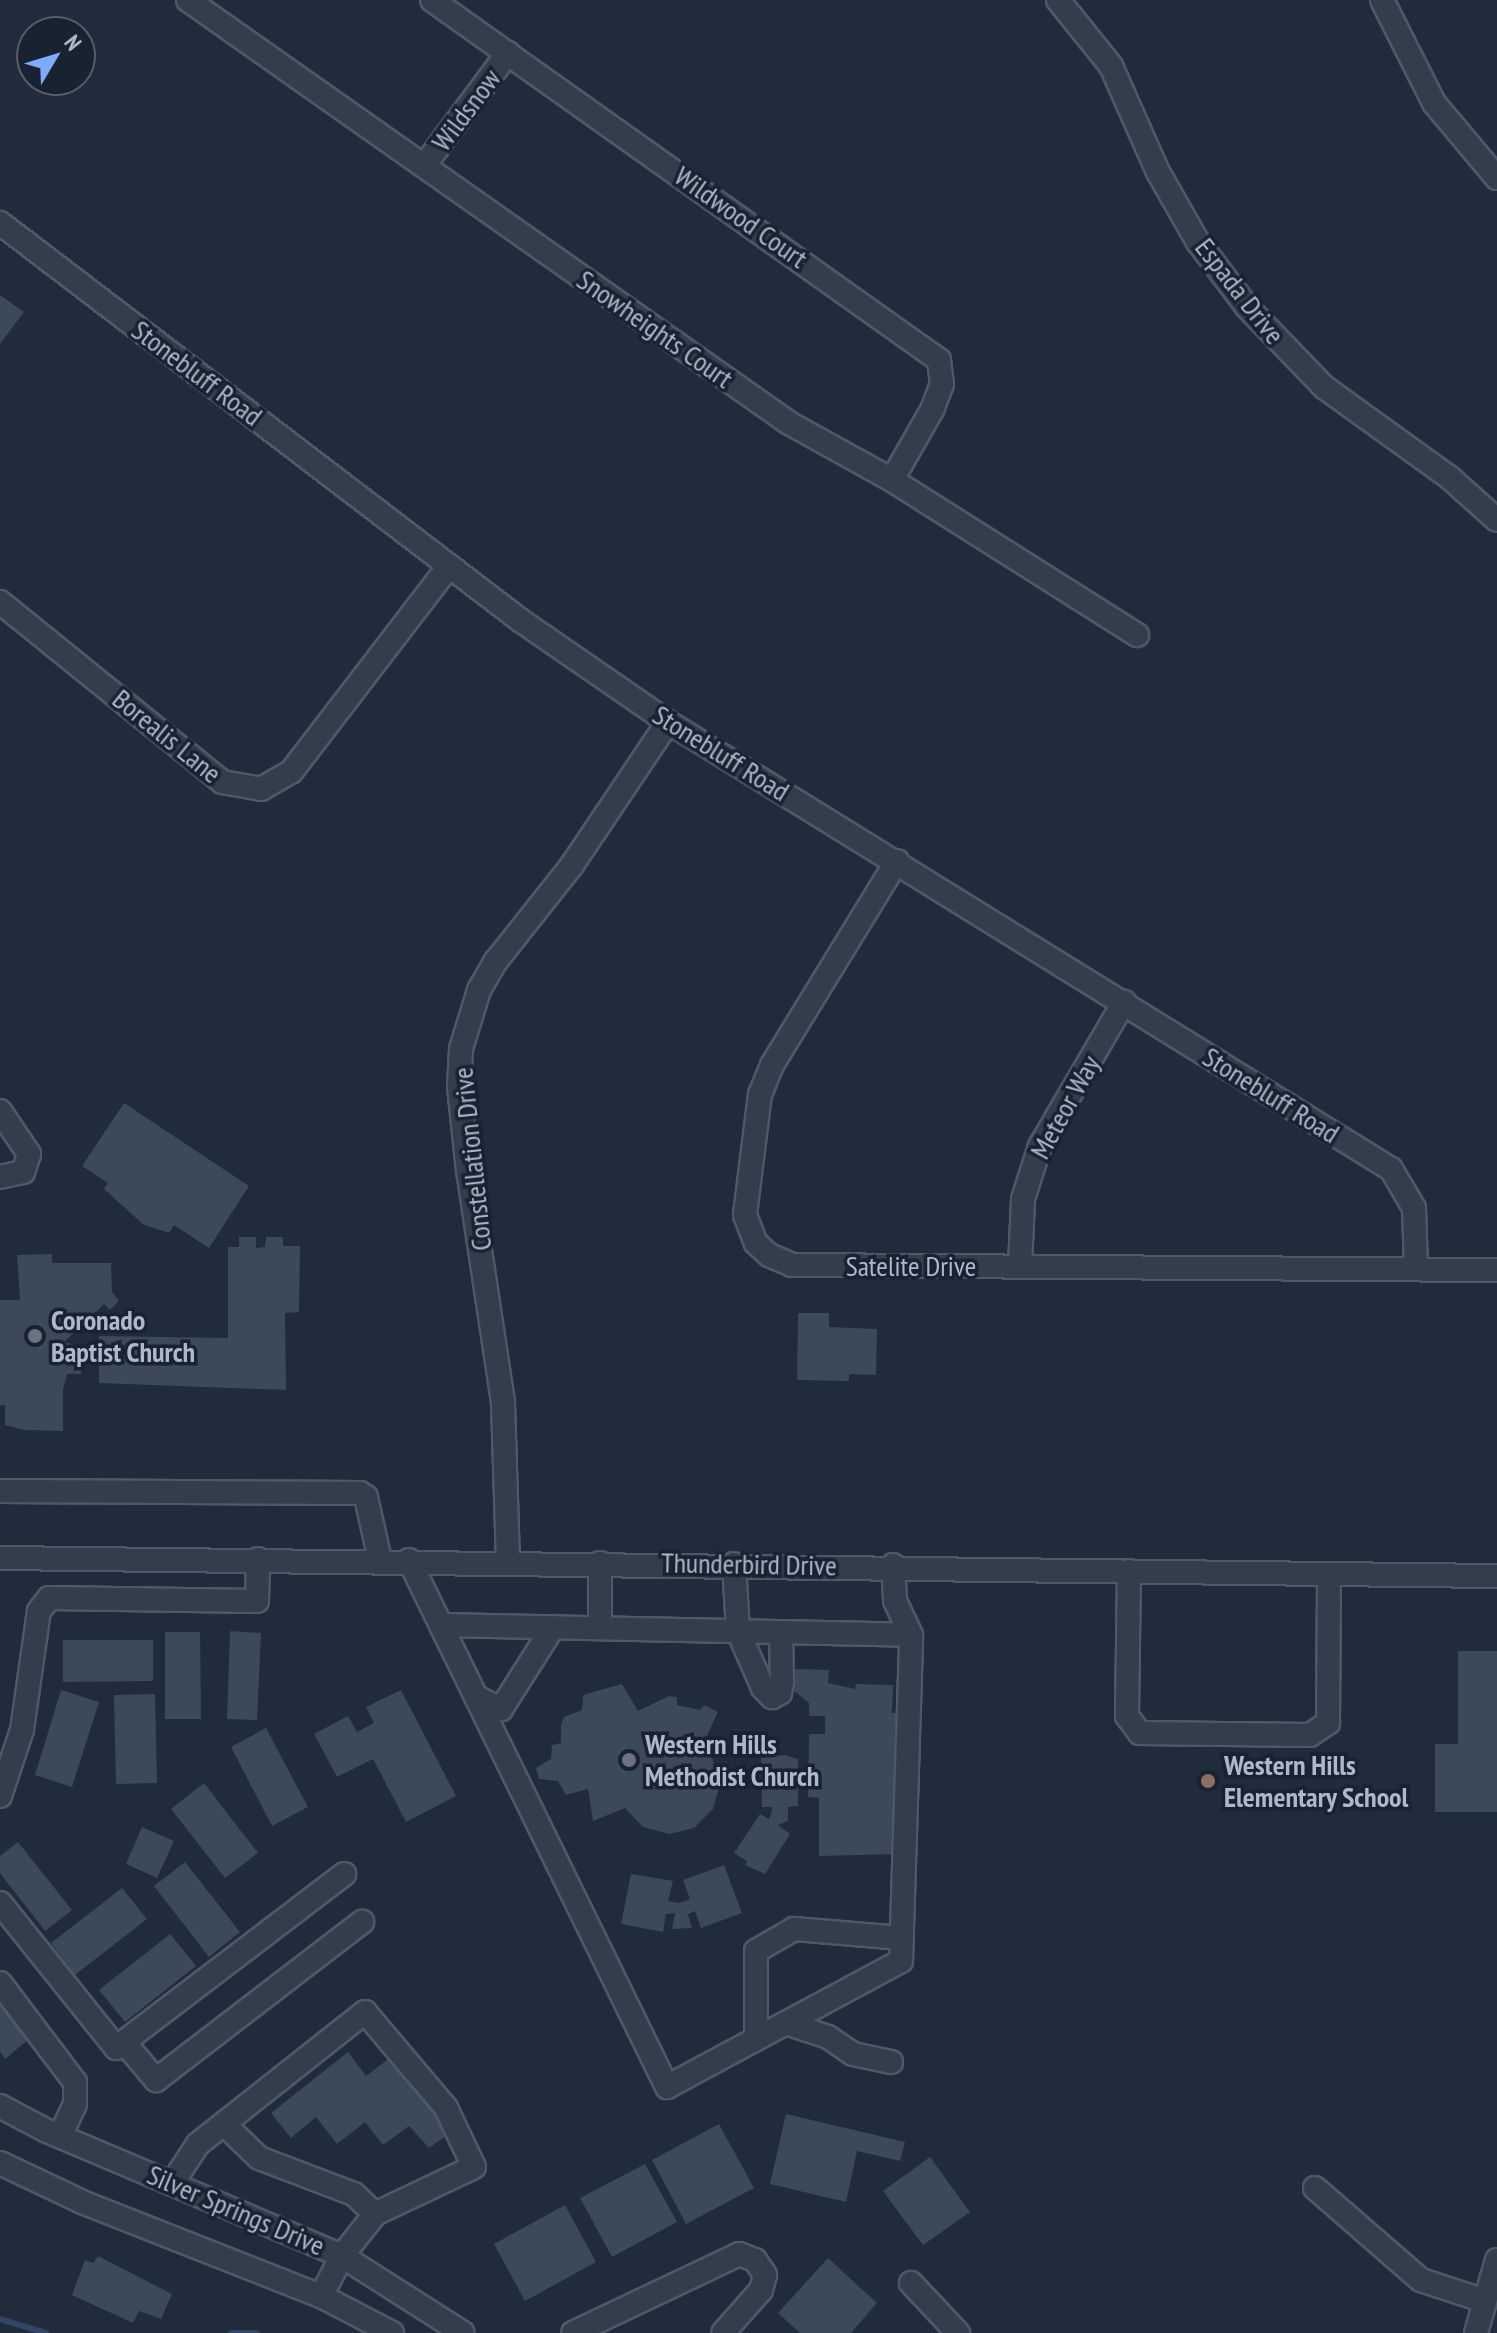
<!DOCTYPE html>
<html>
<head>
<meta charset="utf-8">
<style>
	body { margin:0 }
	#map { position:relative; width:1497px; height:2333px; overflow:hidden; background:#202b3c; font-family:"PT Sans Narrow",sans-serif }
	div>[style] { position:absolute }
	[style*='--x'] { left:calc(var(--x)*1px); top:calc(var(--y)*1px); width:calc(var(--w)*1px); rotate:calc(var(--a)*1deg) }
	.stream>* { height:6px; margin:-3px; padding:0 3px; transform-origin:3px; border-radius:3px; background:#324665 }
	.building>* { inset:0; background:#3c495b }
	.roads { filter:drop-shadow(2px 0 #4f5867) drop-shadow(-2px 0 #4f5867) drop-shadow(0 2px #4f5867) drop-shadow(0 -2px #4f5867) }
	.minor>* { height:22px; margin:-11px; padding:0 11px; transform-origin:11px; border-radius:11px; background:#343d4c }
	.dots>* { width:22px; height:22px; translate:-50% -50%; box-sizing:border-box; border:4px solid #192231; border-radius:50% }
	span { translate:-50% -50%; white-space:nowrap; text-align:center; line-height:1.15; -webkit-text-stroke:7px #192231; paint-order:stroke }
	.street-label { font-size:28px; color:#afb8c8 }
	.poi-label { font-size:28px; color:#afb8c8; font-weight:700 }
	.left { translate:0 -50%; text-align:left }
	.north { position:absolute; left:16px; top:16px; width:80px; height:80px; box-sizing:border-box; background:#192231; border:2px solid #555e6d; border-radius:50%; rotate:52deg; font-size:22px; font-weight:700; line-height:32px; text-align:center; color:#afb8c8 }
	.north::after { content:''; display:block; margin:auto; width:28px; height:36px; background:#7dabff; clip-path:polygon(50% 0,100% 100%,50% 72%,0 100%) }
</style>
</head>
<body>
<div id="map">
	<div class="stream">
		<div style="--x:0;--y:2319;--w:48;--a:16.9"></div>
		<div style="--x:231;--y:2333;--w:26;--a:0"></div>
	</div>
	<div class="building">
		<div style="clip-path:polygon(0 295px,24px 312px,0 344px)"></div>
		<div style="clip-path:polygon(124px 1103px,249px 1186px,209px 1248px,174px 1225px,169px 1233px,144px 1225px,104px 1189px,108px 1183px,82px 1166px)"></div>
		<div style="clip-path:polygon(239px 1237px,256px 1237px,256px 1248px,265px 1247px,266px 1237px,283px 1237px,283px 1246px,300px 1246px,299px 1312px,285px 1313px,286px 1390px,99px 1383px,99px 1336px,228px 1338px,228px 1247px,239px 1247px)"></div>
		<div style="clip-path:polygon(52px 1254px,52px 1263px,111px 1263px,112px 1292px,119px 1301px,110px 1310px,104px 1304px,90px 1318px,94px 1323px,86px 1330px,81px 1326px,64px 1342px,82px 1347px,81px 1374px,67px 1374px,63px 1390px,63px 1431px,24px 1430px,5px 1425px,5px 1405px,0 1405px,0 1300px,20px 1300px,17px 1255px)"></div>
		<div style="clip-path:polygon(798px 1313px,829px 1313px,829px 1327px,877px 1329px,876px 1375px,849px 1374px,849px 1381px,797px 1380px)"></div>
		<div style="clip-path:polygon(230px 1631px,261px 1633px,257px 1720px,227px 1719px)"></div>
		<div style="clip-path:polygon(165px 1632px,200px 1632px,201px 1719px,165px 1719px)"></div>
		<div style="clip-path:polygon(63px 1640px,153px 1640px,153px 1681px,63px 1682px)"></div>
		<div style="clip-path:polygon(1458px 1651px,1497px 1651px,1497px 1812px,1435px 1812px,1435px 1744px,1458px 1744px)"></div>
		<div style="clip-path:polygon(793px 1669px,829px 1670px,828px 1683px,855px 1689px,856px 1684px,893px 1685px,892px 1713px,899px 1713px,900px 1854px,819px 1856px,819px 1798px,808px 1797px,809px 1734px,825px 1734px,825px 1716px,809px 1716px,809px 1703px,793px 1690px)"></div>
		<div style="clip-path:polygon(622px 1684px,638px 1711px,669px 1696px,677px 1697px,677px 1705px,700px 1710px,704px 1705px,718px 1712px,702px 1746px,712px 1757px,720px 1784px,713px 1809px,694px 1828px,669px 1834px,643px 1827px,625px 1808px,593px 1821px,588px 1789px,566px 1795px,558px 1781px,539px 1779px,536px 1768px,551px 1759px,552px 1745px,561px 1743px,561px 1725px,564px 1717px,582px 1710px,583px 1695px)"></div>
		<div style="clip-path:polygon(61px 1690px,99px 1702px,72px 1787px,35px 1775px)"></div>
		<div style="clip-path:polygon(401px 1690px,456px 1796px,406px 1822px,373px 1759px,337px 1777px,314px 1734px,348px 1716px,357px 1732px,374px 1723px,366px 1707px)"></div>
		<div style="clip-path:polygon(155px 1694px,157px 1783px,116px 1784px,114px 1695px)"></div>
		<div style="clip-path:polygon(266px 1728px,308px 1807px,272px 1826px,231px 1747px)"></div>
		<div style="clip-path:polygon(784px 1755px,798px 1759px,798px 1806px,788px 1807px,788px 1821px,778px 1825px,790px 1834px,765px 1874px,745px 1865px,747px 1861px,734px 1853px,760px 1814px,769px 1819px,772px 1812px,772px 1807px,762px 1807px,761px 1758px)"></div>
		<div style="clip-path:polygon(204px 1783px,258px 1853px,225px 1878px,171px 1809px)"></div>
		<div style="clip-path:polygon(142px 1827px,174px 1841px,157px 1878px,126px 1864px)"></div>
		<div style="clip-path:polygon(18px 1842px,72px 1910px,45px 1931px,0 1873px,0 1856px)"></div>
		<div style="clip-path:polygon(185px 1862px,240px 1932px,209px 1957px,154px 1886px)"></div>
		<div style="clip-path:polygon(724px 1865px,742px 1913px,701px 1928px,695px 1911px,688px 1914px,692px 1928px,672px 1929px,675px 1913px,666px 1914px,663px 1932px,621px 1924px,631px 1874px,673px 1881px,668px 1901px,679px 1903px,690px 1899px,683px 1880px)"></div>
		<div style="clip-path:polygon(122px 1888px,147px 1919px,75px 1975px,51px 1943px)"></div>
		<div style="clip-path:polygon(170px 1934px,196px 1966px,125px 2022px,99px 1990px)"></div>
		<div style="clip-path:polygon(0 1988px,11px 2002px,4px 2007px,29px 2039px,5px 2059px,0 2052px)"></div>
		<div style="clip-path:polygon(348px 2052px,366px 2076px,391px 2057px,450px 2133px,429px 2148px,409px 2126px,383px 2145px,365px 2122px,337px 2144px,316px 2117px,291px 2138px,271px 2113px)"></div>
		<div style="clip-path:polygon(786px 2114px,905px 2142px,900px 2161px,857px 2151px,846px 2202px,770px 2184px)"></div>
		<div style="clip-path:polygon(719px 2124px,754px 2188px,686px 2224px,652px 2160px)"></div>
		<div style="clip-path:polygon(930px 2157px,970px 2212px,923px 2245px,883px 2191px)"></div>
		<div style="clip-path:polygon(645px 2164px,677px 2222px,612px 2257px,580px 2198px)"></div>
		<div style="clip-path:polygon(565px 2205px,596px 2262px,525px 2301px,494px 2244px)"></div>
		<div style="clip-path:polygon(98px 2256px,172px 2294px,161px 2319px,139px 2311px,133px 2323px,72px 2295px,85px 2260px,93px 2263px)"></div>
		<div style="clip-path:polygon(828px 2258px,877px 2303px,851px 2333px,800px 2333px,778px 2313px)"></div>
	</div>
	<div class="roads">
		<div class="minor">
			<div style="--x:188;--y:0;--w:735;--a:35.14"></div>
			<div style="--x:789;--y:423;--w:118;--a:29"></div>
			<div style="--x:892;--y:480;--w:290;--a:32.3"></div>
			<div style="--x:432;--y:0;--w:622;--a:35.38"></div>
			<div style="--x:939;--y:360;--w:24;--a:83"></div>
			<div style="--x:942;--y:384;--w:26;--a:111"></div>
			<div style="--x:933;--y:408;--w:83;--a:119.7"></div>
			<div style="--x:1058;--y:0;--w:85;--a:51.2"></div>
			<div style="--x:1111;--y:66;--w:116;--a:66.1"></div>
			<div style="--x:1158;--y:172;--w:81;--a:60.3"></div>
			<div style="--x:1198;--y:242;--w:81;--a:53"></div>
			<div style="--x:1247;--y:307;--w:111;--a:46.1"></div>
			<div style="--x:1324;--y:387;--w:154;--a:35.8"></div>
			<div style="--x:1449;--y:477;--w:64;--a:41.9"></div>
			<div style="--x:1382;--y:0;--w:115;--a:63.2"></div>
			<div style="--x:1434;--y:103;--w:98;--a:50"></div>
			<div style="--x:424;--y:166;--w:141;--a:-53.4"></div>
			<div style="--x:0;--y:223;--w:654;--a:37.36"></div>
			<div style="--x:520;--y:620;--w:180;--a:34.6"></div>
			<div style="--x:668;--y:722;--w:850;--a:31.73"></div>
			<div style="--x:1391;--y:1169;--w:45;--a:59.5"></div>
			<div style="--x:1414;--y:1208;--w:61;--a:88.1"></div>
			<div style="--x:0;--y:602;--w:286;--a:39"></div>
			<div style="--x:222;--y:782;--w:40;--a:10"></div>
			<div style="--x:261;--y:789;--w:34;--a:-30"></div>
			<div style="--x:291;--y:772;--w:260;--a:-52.5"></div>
			<div style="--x:897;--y:861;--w:239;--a:121.5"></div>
			<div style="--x:772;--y:1065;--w:31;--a:112"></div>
			<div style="--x:760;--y:1094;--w:122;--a:97.1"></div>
			<div style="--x:745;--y:1215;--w:30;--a:69"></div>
			<div style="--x:756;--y:1243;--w:18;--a:43"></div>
			<div style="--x:769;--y:1255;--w:25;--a:23"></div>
			<div style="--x:792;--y:1265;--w:705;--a:0.41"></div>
			<div style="--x:0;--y:1111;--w:52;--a:56"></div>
			<div style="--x:29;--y:1154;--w:19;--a:108"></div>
			<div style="--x:23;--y:1172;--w:24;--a:168"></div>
			<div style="--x:1020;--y:1266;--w:67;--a:-87.4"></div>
			<div style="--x:1023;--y:1199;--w:56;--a:-72.2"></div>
			<div style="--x:1040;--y:1146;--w:167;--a:-59.7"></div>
			<div style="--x:0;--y:1491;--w:360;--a:0.3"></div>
			<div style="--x:360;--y:1493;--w:7;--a:34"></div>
			<div style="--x:366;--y:1497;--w:65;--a:77.5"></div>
			<div style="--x:0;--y:1558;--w:1497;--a:0.69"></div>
			<div style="--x:409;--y:1560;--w:587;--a:63.92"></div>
			<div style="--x:667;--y:2087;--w:266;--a:-28.3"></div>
			<div style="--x:901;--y:1961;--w:326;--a:-88.2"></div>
			<div style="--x:911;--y:1635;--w:38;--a:-115"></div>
			<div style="--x:895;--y:1600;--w:35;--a:-93"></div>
			<div style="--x:508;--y:1562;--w:160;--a:-91.8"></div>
			<div style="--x:503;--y:1402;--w:234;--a:-98.6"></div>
			<div style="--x:468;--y:1171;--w:84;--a:-96.1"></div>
			<div style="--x:459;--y:1087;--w:38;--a:-87"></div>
			<div style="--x:461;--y:1049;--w:62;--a:-73"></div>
			<div style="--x:479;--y:990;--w:34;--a:-60"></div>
			<div style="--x:496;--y:961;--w:122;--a:-51.6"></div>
			<div style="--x:572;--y:865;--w:172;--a:-56.1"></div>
			<div style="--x:600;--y:1563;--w:65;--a:90"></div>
			<div style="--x:734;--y:1564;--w:67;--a:86.6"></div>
			<div style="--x:738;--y:1631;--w:62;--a:66.3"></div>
			<div style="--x:763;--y:1688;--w:13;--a:45"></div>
			<div style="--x:772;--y:1697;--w:9;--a:-27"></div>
			<div style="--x:780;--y:1693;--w:11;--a:-80"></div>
			<div style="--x:782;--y:1682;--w:50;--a:-91.1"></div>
			<div style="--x:1129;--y:1571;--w:145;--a:90.8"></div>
			<div style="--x:1127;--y:1716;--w:21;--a:53"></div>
			<div style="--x:1140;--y:1733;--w:170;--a:0.7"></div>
			<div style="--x:1310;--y:1735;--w:22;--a:-34"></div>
			<div style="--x:1328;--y:1723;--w:149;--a:-89.6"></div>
			<div style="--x:441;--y:1625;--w:470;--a:1.2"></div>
			<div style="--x:476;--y:1697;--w:28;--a:26"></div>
			<div style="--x:501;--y:1709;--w:97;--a:-57.6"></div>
			<div style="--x:0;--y:1796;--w:70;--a:-71.6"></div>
			<div style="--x:22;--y:1730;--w:120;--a:-81.9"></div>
			<div style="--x:39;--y:1611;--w:16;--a:-52"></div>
			<div style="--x:49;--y:1598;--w:208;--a:0.8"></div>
			<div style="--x:257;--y:1601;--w:42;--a:-88.6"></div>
			<div style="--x:0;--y:1903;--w:186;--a:51.3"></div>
			<div style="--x:116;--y:2048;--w:287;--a:-37.3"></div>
			<div style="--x:0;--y:1983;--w:124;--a:52.9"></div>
			<div style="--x:75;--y:2082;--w:22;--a:90"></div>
			<div style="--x:75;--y:2104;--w:35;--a:115"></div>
			<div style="--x:786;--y:2023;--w:44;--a:18.4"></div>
			<div style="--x:828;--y:2037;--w:30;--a:34"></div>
			<div style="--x:853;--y:2054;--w:39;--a:12"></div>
			<div style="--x:756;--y:2039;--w:88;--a:-90"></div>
			<div style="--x:756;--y:1951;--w:44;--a:-30.1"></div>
			<div style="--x:794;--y:1929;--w:108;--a:4.8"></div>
			<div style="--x:124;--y:2042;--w:50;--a:49.9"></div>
			<div style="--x:156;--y:2080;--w:260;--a:-37.5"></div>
			<div style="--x:0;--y:2106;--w:51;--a:28.1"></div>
			<div style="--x:45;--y:2130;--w:323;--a:23"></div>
			<div style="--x:342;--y:2256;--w:143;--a:32.5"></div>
			<div style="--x:224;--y:2124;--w:49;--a:44.2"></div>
			<div style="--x:259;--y:2158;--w:102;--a:20.8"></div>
			<div style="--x:354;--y:2194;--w:29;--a:44"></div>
			<div style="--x:0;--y:2163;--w:91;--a:25.4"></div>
			<div style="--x:82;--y:2202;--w:257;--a:21.5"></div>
			<div style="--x:321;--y:2296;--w:80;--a:27.5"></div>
			<div style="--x:173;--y:2182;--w:45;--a:-56.7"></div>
			<div style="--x:198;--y:2144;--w:213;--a:-38.3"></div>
			<div style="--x:365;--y:2012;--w:126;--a:49.8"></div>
			<div style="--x:446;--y:2108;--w:65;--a:64.6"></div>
			<div style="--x:474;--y:2167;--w:110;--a:154.6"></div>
			<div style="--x:375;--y:2214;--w:53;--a:128.2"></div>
			<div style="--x:342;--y:2256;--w:45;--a:117.7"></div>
			<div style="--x:1315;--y:2188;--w:140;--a:41"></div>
			<div style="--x:1421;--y:2280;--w:64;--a:18.2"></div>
			<div style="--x:911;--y:2283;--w:69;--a:46.8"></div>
			<div style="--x:573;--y:2333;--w:184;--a:-25.4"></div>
			<div style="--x:739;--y:2254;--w:17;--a:21"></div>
			<div style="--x:755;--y:2260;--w:18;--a:56"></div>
			<div style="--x:765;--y:2275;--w:16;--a:105"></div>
			<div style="--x:761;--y:2290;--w:57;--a:131.5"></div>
			<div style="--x:1476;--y:2333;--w:76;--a:-74"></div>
		</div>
	</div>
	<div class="dots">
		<div style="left:35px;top:1336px;background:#6b7280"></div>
		<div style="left:629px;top:1760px;background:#6b7280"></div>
		<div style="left:1208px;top:1781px;background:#8d6e63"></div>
	</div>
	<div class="street-label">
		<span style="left:466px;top:110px;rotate:-53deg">Wildsnow</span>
		<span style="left:741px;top:217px;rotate:35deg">Wildwood Court</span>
		<span style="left:1240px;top:291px;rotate:52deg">Espada Drive</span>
		<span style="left:655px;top:329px;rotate:35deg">Snowheights Court</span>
		<span style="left:197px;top:373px;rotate:37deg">Stonebluff Road</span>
		<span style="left:167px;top:736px;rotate:39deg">Borealis Lane</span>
		<span style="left:721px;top:753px;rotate:32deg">Stonebluff Road</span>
		<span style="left:1271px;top:1095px;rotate:32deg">Stonebluff Road</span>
		<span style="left:1065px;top:1107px;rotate:-61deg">Meteor Way</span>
		<span style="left:472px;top:1159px;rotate:-96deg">Constellation Drive</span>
		<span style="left:911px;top:1266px">Satelite Drive</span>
		<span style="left:749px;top:1564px;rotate:1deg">Thunderbird Drive</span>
		<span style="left:236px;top:2210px;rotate:23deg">Silver Springs Drive</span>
	</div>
	<div class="poi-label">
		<span class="left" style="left:51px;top:1336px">Coronado<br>Baptist Church</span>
		<span class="left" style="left:645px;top:1760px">Western Hills<br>Methodist Church</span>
		<span class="left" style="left:1224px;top:1781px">Western Hills<br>Elementary School</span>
	</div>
	<div class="north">N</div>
</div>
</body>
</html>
